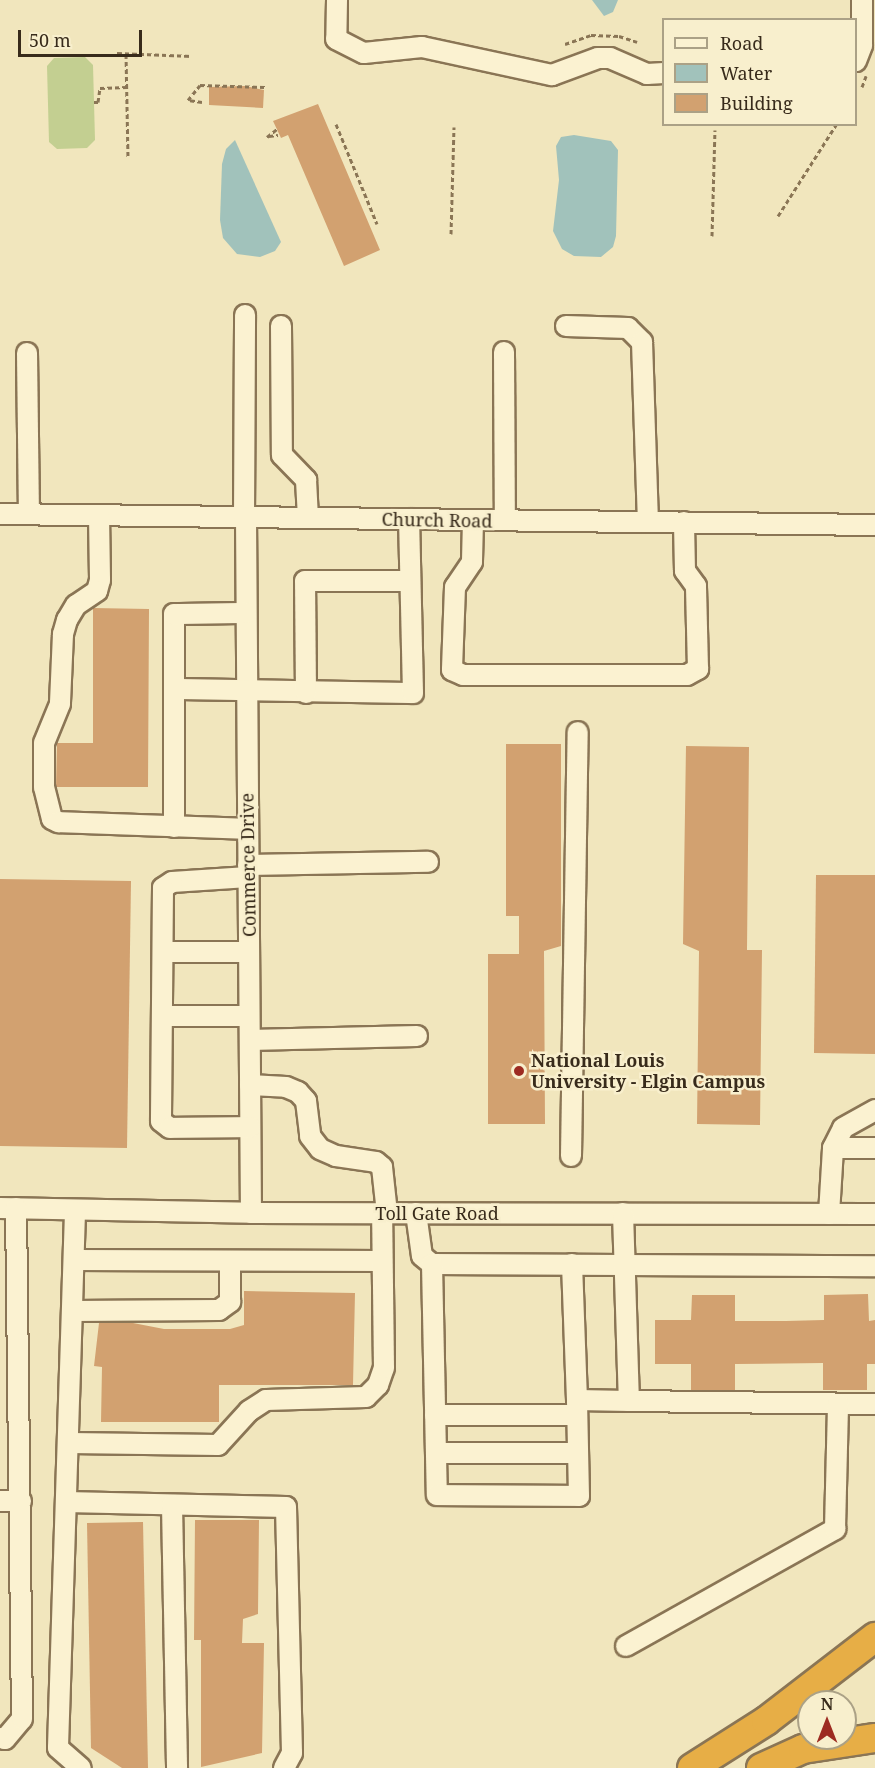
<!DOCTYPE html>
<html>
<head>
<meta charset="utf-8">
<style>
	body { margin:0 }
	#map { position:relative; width:875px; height:1768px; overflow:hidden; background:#f1e6bd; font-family:"Noto Serif",serif }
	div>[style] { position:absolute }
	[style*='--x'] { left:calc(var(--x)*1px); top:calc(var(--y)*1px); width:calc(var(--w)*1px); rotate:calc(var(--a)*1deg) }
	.green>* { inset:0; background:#c3cf91 }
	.water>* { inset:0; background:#a1c2bb }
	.building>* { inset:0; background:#d2a170 }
	.path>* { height:3px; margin-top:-1.5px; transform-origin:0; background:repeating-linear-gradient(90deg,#8a7555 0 4.5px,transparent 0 7.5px) }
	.roads { filter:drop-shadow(2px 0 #8a7555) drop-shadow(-2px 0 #8a7555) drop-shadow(0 2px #8a7555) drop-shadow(0 -2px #8a7555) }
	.minor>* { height:20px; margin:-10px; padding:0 10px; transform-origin:10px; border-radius:10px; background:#fbf2d1 }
	.highway>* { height:28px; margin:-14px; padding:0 14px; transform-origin:14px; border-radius:14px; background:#e7ae46 }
	.dots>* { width:16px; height:16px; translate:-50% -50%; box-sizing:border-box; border:3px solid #f8efcd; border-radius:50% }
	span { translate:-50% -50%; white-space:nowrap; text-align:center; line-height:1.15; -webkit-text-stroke:5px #f8efcd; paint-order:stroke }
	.street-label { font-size:18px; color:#382b1b }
	.poi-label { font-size:18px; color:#382b1b; font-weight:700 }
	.left { translate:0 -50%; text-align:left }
	.legend { position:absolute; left:662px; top:18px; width:195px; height:108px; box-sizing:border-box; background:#f8efcd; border:2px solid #aba186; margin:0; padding:8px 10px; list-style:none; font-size:18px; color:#382b1b }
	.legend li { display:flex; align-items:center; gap:12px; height:30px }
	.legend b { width:30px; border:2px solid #aba186 }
	.north { position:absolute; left:797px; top:1690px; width:60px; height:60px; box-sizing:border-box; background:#f8efcd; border:2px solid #aba186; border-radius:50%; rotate:0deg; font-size:16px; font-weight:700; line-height:24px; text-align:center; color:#382b1b }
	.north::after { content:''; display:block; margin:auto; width:21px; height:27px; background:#9d2b21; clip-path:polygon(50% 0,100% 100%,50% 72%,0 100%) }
	.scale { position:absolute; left:18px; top:30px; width:124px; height:27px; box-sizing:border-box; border:3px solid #382b1b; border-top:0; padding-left:8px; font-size:18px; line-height:21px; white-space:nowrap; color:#382b1b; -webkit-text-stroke:4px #f8efcd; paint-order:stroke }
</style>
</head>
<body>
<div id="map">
	<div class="green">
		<div style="clip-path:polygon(85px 57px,93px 65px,95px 140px,87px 148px,57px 149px,49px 142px,47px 66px,54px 58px)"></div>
	</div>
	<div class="water">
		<div style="clip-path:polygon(592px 0,618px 0,613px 12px,604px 16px)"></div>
		<div style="clip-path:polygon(574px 135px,611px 141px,618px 150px,616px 236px,613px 247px,601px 257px,574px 256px,562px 249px,553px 231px,559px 180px,556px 146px,561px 137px)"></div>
		<div style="clip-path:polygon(235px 140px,281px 242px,275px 251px,260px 257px,237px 254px,223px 238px,220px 220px,222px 164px,226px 149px)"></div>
	</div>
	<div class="building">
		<div style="clip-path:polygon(245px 86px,264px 90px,263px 108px,209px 105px,209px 87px)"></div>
		<div style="clip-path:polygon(318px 104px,380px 250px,344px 266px,288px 135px,281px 138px,273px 121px)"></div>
		<div style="clip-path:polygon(93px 608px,149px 609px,148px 787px,56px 787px,57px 743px,93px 743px)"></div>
		<div style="clip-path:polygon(506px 744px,561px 744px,561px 946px,544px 951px,545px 1124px,488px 1124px,488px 954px,519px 954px,519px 916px,506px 916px)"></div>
		<div style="clip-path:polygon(686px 746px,749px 747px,747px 950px,762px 950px,760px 1125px,697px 1124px,699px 951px,683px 944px)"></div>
		<div style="clip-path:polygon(816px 875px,875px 875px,875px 1054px,814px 1053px)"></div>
		<div style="clip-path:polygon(0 879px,131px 881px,127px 1148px,0 1146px)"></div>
		<div style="clip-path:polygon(244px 1291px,355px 1293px,353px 1385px,219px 1385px,219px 1422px,101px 1422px,102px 1367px,94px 1366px,99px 1323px,133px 1323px,164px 1329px,230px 1329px,244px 1325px)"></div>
		<div style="clip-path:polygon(868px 1294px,869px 1321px,875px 1320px,875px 1364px,867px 1364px,867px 1390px,823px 1390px,823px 1363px,735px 1364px,735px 1390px,691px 1390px,691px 1364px,655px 1364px,655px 1320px,691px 1320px,692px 1295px,735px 1295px,735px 1321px,786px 1321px,824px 1320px,824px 1295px)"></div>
		<div style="clip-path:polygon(195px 1520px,259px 1520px,258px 1614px,243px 1619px,242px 1643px,264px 1643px,262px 1753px,201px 1767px,201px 1640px,194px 1640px)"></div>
		<div style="clip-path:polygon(143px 1522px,148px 1768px,122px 1768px,91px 1748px,87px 1523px)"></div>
	</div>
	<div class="path">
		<div style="--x:565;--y:44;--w:28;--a:-19"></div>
		<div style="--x:591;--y:35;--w:28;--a:2"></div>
		<div style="--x:619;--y:36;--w:19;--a:18"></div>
		<div style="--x:117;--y:53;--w:75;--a:2.3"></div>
		<div style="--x:126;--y:54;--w:104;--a:88.9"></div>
		<div style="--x:862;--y:87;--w:12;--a:-70"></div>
		<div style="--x:94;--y:102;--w:4;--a:0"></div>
		<div style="--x:98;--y:102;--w:14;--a:-82"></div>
		<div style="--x:100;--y:88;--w:27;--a:-2"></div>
		<div style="--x:202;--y:102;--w:14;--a:-172"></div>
		<div style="--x:188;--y:100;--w:19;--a:-51"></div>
		<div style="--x:200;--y:85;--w:65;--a:1.8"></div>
		<div style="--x:336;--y:124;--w:108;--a:67.7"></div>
		<div style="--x:269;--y:136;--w:9;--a:-6"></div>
		<div style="--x:267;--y:137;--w:13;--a:-39"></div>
		<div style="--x:778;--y:216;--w:108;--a:-57.5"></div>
		<div style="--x:451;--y:234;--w:107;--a:-88.4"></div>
		<div style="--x:712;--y:236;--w:106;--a:-88.4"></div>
	</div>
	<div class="roads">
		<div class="minor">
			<div style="--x:337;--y:0;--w:39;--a:91"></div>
			<div style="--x:336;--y:39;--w:31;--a:27"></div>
			<div style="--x:364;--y:53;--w:58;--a:-5.9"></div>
			<div style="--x:422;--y:47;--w:133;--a:12.2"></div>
			<div style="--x:552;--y:75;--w:49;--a:-20.3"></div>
			<div style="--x:598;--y:58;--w:12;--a:0"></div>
			<div style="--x:610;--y:58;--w:40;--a:23.4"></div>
			<div style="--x:647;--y:74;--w:17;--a:-3"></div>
			<div style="--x:856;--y:61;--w:17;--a:-69"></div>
			<div style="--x:862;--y:45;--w:45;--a:-90"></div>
			<div style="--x:281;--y:326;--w:129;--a:89.6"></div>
			<div style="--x:282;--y:455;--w:35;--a:46"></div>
			<div style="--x:306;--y:480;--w:38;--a:87"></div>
			<div style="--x:566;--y:326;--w:62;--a:1.8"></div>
			<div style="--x:628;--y:328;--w:20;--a:45"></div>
			<div style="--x:642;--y:342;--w:180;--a:88.1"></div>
			<div style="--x:504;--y:352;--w:168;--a:89.7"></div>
			<div style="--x:27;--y:353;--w:161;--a:89.3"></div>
			<div style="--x:0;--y:514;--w:875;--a:0.72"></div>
			<div style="--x:99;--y:515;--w:65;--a:89.1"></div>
			<div style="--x:100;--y:580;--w:11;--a:105"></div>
			<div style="--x:97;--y:591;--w:25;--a:146"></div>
			<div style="--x:76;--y:605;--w:17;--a:121"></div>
			<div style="--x:67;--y:620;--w:15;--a:106"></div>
			<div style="--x:63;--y:634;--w:70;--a:92.5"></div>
			<div style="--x:60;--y:704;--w:42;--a:112.3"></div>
			<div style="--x:44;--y:743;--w:44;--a:90"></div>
			<div style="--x:44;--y:787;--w:33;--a:76"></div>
			<div style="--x:52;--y:819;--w:7;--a:27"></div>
			<div style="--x:58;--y:822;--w:190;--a:2.1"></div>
			<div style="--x:244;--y:517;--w:202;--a:-89.7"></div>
			<div style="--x:246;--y:517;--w:696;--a:89.59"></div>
			<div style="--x:473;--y:520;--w:42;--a:91.4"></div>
			<div style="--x:472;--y:562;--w:30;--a:124"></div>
			<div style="--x:455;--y:587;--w:83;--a:92.1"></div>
			<div style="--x:452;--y:670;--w:12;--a:24"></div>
			<div style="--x:463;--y:675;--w:224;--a:0"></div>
			<div style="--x:687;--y:675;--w:13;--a:-29"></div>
			<div style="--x:698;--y:669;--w:83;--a:-91.4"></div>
			<div style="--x:696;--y:586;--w:19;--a:-126"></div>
			<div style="--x:685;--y:571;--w:49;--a:-91.2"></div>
			<div style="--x:175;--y:689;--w:238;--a:1"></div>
			<div style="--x:413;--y:693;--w:174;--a:-91.3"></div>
			<div style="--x:306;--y:693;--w:112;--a:-90.5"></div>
			<div style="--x:305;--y:581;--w:105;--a:0"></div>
			<div style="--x:174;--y:827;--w:213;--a:-90"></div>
			<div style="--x:174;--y:614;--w:72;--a:-0.8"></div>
			<div style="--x:248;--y:865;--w:180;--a:-1"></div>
			<div style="--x:248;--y:877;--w:76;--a:176.2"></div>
			<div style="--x:172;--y:882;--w:11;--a:146"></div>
			<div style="--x:163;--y:888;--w:233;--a:90.5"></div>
			<div style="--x:161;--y:1121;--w:11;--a:38"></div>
			<div style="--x:170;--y:1128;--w:80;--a:-0.7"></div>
			<div style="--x:163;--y:952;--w:86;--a:0"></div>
			<div style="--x:162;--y:1016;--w:87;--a:0"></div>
			<div style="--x:250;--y:1040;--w:167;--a:-1.4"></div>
			<div style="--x:250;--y:1085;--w:36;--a:3"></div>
			<div style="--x:286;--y:1087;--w:13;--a:23"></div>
			<div style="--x:298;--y:1092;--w:12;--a:48"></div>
			<div style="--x:306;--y:1101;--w:35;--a:83"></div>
			<div style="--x:310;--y:1136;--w:16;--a:52"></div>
			<div style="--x:320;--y:1149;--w:17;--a:24"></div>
			<div style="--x:336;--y:1156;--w:40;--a:8.5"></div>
			<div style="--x:376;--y:1162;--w:8;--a:40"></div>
			<div style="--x:382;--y:1167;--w:46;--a:83.8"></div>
			<div style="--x:833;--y:1148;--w:42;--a:0"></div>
			<div style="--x:571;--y:1156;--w:424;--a:-89.1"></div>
			<div style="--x:0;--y:1208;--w:251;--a:1.1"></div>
			<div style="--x:251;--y:1213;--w:624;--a:0.09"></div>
			<div style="--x:75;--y:1212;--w:536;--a:91.82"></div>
			<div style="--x:58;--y:1748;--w:30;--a:41"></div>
			<div style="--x:416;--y:1213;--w:43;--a:82.1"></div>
			<div style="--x:422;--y:1256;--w:13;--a:39"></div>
			<div style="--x:432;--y:1264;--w:443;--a:0.3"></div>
			<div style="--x:623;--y:1213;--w:188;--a:88.2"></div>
			<div style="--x:629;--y:1401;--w:246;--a:0.7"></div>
			<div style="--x:829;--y:1214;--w:66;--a:-86.5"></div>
			<div style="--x:833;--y:1148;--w:22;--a:-63"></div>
			<div style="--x:843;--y:1128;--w:37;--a:-29"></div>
			<div style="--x:74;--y:1260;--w:308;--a:0.2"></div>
			<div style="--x:432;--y:1264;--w:231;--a:88.8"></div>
			<div style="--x:437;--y:1495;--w:142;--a:0.4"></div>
			<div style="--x:579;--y:1496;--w:96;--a:-91.2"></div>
			<div style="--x:577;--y:1400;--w:52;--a:1.1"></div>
			<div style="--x:572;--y:1264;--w:136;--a:87.9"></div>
			<div style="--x:73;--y:1311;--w:146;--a:-0.4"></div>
			<div style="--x:219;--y:1310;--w:14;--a:-36"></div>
			<div style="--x:230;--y:1302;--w:41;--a:-90"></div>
			<div style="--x:435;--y:1415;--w:142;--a:0"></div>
			<div style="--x:70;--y:1443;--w:148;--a:0.8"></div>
			<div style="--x:218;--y:1445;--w:46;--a:-47.6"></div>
			<div style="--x:249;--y:1411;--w:20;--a:-33"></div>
			<div style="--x:266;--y:1400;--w:100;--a:-1.7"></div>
			<div style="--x:366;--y:1397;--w:17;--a:-45"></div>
			<div style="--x:378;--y:1385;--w:18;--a:-71"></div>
			<div style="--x:384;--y:1368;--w:155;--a:-90.7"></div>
			<div style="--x:436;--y:1453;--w:142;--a:0"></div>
			<div style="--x:0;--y:1501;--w:21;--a:0"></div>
			<div style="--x:66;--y:1502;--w:220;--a:1.3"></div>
			<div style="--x:286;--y:1507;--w:246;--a:88.6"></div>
			<div style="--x:292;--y:1753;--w:17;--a:118"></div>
			<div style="--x:172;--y:1505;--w:263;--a:88.9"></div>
			<div style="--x:626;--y:1646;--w:240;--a:-29.2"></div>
			<div style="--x:835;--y:1529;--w:125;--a:-88.6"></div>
			<div style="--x:0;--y:1738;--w:5;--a:11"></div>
			<div style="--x:5;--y:1739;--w:26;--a:-50"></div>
			<div style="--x:22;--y:1719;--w:511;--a:-90.67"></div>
		</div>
		<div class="highway">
			<div style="--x:692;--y:1768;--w:88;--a:-32.4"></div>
			<div style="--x:766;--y:1721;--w:138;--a:-37.6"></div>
			<div style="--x:761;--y:1768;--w:46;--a:-24.3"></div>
			<div style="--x:803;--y:1749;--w:73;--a:-8.7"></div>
		</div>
	</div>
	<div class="dots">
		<div style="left:519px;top:1071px;background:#9d2b21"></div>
	</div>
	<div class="street-label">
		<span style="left:437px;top:520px;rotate:1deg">Church Road</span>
		<span style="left:248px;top:865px;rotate:-91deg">Commerce Drive</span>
		<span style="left:437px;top:1213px">Toll Gate Road</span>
	</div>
	<div class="poi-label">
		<span class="left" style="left:531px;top:1071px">National Louis<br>University - Elgin Campus</span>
	</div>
	<ul class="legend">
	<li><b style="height:8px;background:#fbf2d1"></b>Road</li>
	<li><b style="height:16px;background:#a1c2bb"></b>Water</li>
	<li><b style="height:16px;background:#d2a170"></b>Building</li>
	</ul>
	<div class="north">N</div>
	<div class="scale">50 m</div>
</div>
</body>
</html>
